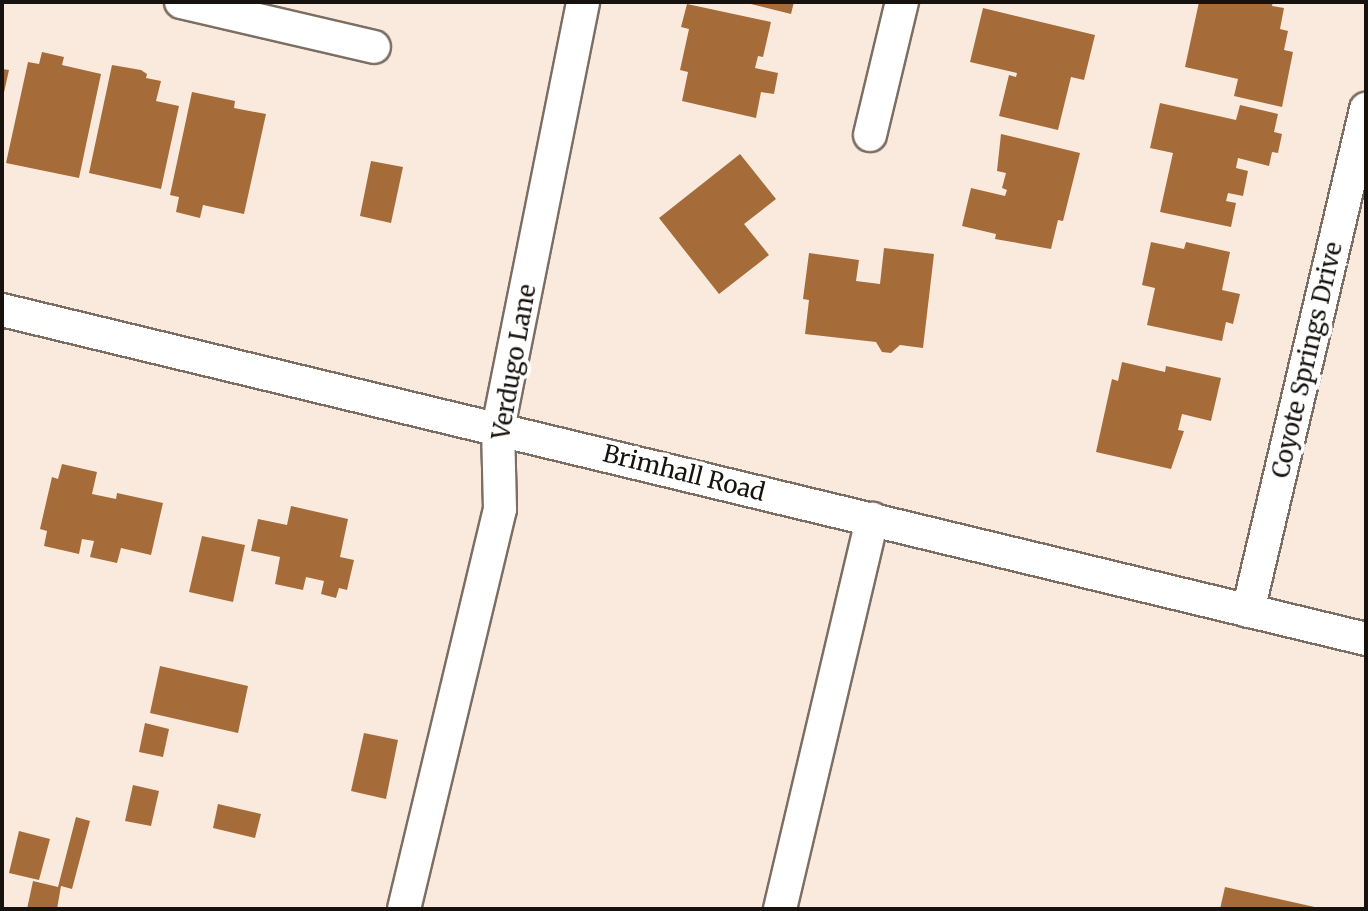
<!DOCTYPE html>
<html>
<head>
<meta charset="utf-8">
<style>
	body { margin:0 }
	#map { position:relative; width:1368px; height:911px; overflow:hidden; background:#faeadd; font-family:Merriweather,serif }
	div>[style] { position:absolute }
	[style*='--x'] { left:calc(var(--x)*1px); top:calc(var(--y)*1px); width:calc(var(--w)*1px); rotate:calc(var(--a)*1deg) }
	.building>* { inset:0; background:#a56c39 }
	.roads { filter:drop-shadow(2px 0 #7c6e63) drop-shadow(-2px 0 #7c6e63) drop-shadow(0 2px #7c6e63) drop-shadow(0 -2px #7c6e63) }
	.minor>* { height:32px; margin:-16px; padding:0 16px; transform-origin:16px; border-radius:16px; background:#fff }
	span { translate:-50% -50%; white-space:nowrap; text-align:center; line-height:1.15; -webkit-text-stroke:8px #fff; paint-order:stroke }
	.street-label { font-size:24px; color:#17120d }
	.frame { position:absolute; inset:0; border:4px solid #17120d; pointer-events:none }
</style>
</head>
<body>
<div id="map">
	<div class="building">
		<div style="clip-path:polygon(743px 2px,794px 2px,791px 14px)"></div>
		<div style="clip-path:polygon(1199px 2px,1273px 2px,1272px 6px,1284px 8px,1280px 29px,1288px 31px,1284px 50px,1293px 52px,1282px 107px,1234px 96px,1238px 79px,1185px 67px)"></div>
		<div style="clip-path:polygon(687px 4px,771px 22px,763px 57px,758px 56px,755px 68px,778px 73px,774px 94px,761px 92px,756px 118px,682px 101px,688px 72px,680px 70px,689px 29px,681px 27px)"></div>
		<div style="clip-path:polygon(983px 8px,1095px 35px,1084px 80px,1071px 77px,1058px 130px,999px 116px,1009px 75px,1016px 77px,1017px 73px,970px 62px)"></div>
		<div style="clip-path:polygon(42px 52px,64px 57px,62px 65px,101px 74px,79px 178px,6px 163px,28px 62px,39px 64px)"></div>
		<div style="clip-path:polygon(112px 65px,141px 70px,147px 74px,146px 78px,161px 81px,156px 101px,179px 106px,161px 189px,89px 173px)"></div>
		<div style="clip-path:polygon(2px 69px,9px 70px,3px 97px,2px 97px)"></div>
		<div style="clip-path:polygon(192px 92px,235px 101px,234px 108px,266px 114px,244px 214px,203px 205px,200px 218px,176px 212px,179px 197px,170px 195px)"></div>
		<div style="clip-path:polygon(1160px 103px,1236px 120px,1240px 105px,1278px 114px,1274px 132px,1282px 134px,1278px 153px,1272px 152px,1269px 166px,1238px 158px,1236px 168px,1248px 171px,1243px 196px,1228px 193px,1226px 201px,1236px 203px,1231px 227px,1160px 212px,1173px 153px,1150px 148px)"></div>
		<div style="clip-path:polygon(1001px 134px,1080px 153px,1063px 221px,1058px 220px,1051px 249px,995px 239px,996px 234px,962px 226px,971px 188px,1005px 196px,1007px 190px,1002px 188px,1006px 173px,997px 171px)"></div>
		<div style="clip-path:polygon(740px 154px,776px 199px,744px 224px,769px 255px,719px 294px,659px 218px)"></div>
		<div style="clip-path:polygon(371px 161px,403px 167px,391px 223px,360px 216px)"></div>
		<div style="clip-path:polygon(1151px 242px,1184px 249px,1186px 242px,1230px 252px,1222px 290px,1240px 294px,1233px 324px,1226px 322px,1222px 341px,1147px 325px,1155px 288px,1142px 285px)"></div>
		<div style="clip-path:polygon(884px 248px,934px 254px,923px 348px,900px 345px,891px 353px,882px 352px,876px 342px,805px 334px,809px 300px,803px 299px,809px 253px,859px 260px,856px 281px,880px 284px)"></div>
		<div style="clip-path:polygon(1122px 362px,1165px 372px,1166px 366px,1221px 378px,1211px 421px,1182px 414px,1178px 430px,1184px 431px,1171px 469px,1096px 452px,1112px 379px,1118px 381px)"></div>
		<div style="clip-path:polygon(62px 464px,97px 472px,92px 494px,116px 499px,117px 493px,163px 503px,151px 555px,121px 548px,117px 563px,90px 557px,94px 541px,82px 539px,79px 554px,44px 546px,47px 531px,40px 529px,52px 477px,58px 479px)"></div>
		<div style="clip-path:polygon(291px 506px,348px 519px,340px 557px,354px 560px,347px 590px,339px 588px,336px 598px,321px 594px,324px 581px,306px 577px,303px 590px,275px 584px,280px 557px,251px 551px,258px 519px,287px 525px)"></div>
		<div style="clip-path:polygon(202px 536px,245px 545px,233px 602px,189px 592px)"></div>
		<div style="clip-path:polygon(160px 666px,248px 686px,238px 733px,150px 713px)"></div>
		<div style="clip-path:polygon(145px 723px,169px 729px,163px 757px,139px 752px)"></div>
		<div style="clip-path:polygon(364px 733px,398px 740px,386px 799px,351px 791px)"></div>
		<div style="clip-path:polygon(133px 785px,159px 791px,151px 826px,125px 821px)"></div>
		<div style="clip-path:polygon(218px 804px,261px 814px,255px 838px,213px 828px)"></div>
		<div style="clip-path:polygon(76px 817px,90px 821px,72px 889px,61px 886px,57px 909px,27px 909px,33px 881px,58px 887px)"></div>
		<div style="clip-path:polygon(19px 831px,50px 839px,39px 880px,9px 873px)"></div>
		<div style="clip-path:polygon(1225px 887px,1319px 908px,1319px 909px,1220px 909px)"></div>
	</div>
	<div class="roads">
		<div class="minor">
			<div style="--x:181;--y:2;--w:198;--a:13.1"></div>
			<div style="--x:870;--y:135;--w:137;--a:-76.5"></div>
			<div style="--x:2;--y:310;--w:1403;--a:13.56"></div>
			<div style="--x:1248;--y:611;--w:516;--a:-76.77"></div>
			<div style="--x:404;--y:909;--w:411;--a:-76.5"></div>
			<div style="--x:500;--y:509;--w:81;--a:-91.4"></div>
			<div style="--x:498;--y:428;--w:434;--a:-78.7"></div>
			<div style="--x:780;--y:909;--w:401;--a:-76.7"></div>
		</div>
	</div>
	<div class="street-label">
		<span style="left:1307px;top:360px;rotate:-77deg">Coyote Springs Drive</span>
		<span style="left:514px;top:362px;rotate:-80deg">Verdugo Lane</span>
		<span style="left:684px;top:473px;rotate:14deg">Brimhall Road</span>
	</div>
	<div class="frame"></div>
</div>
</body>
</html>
